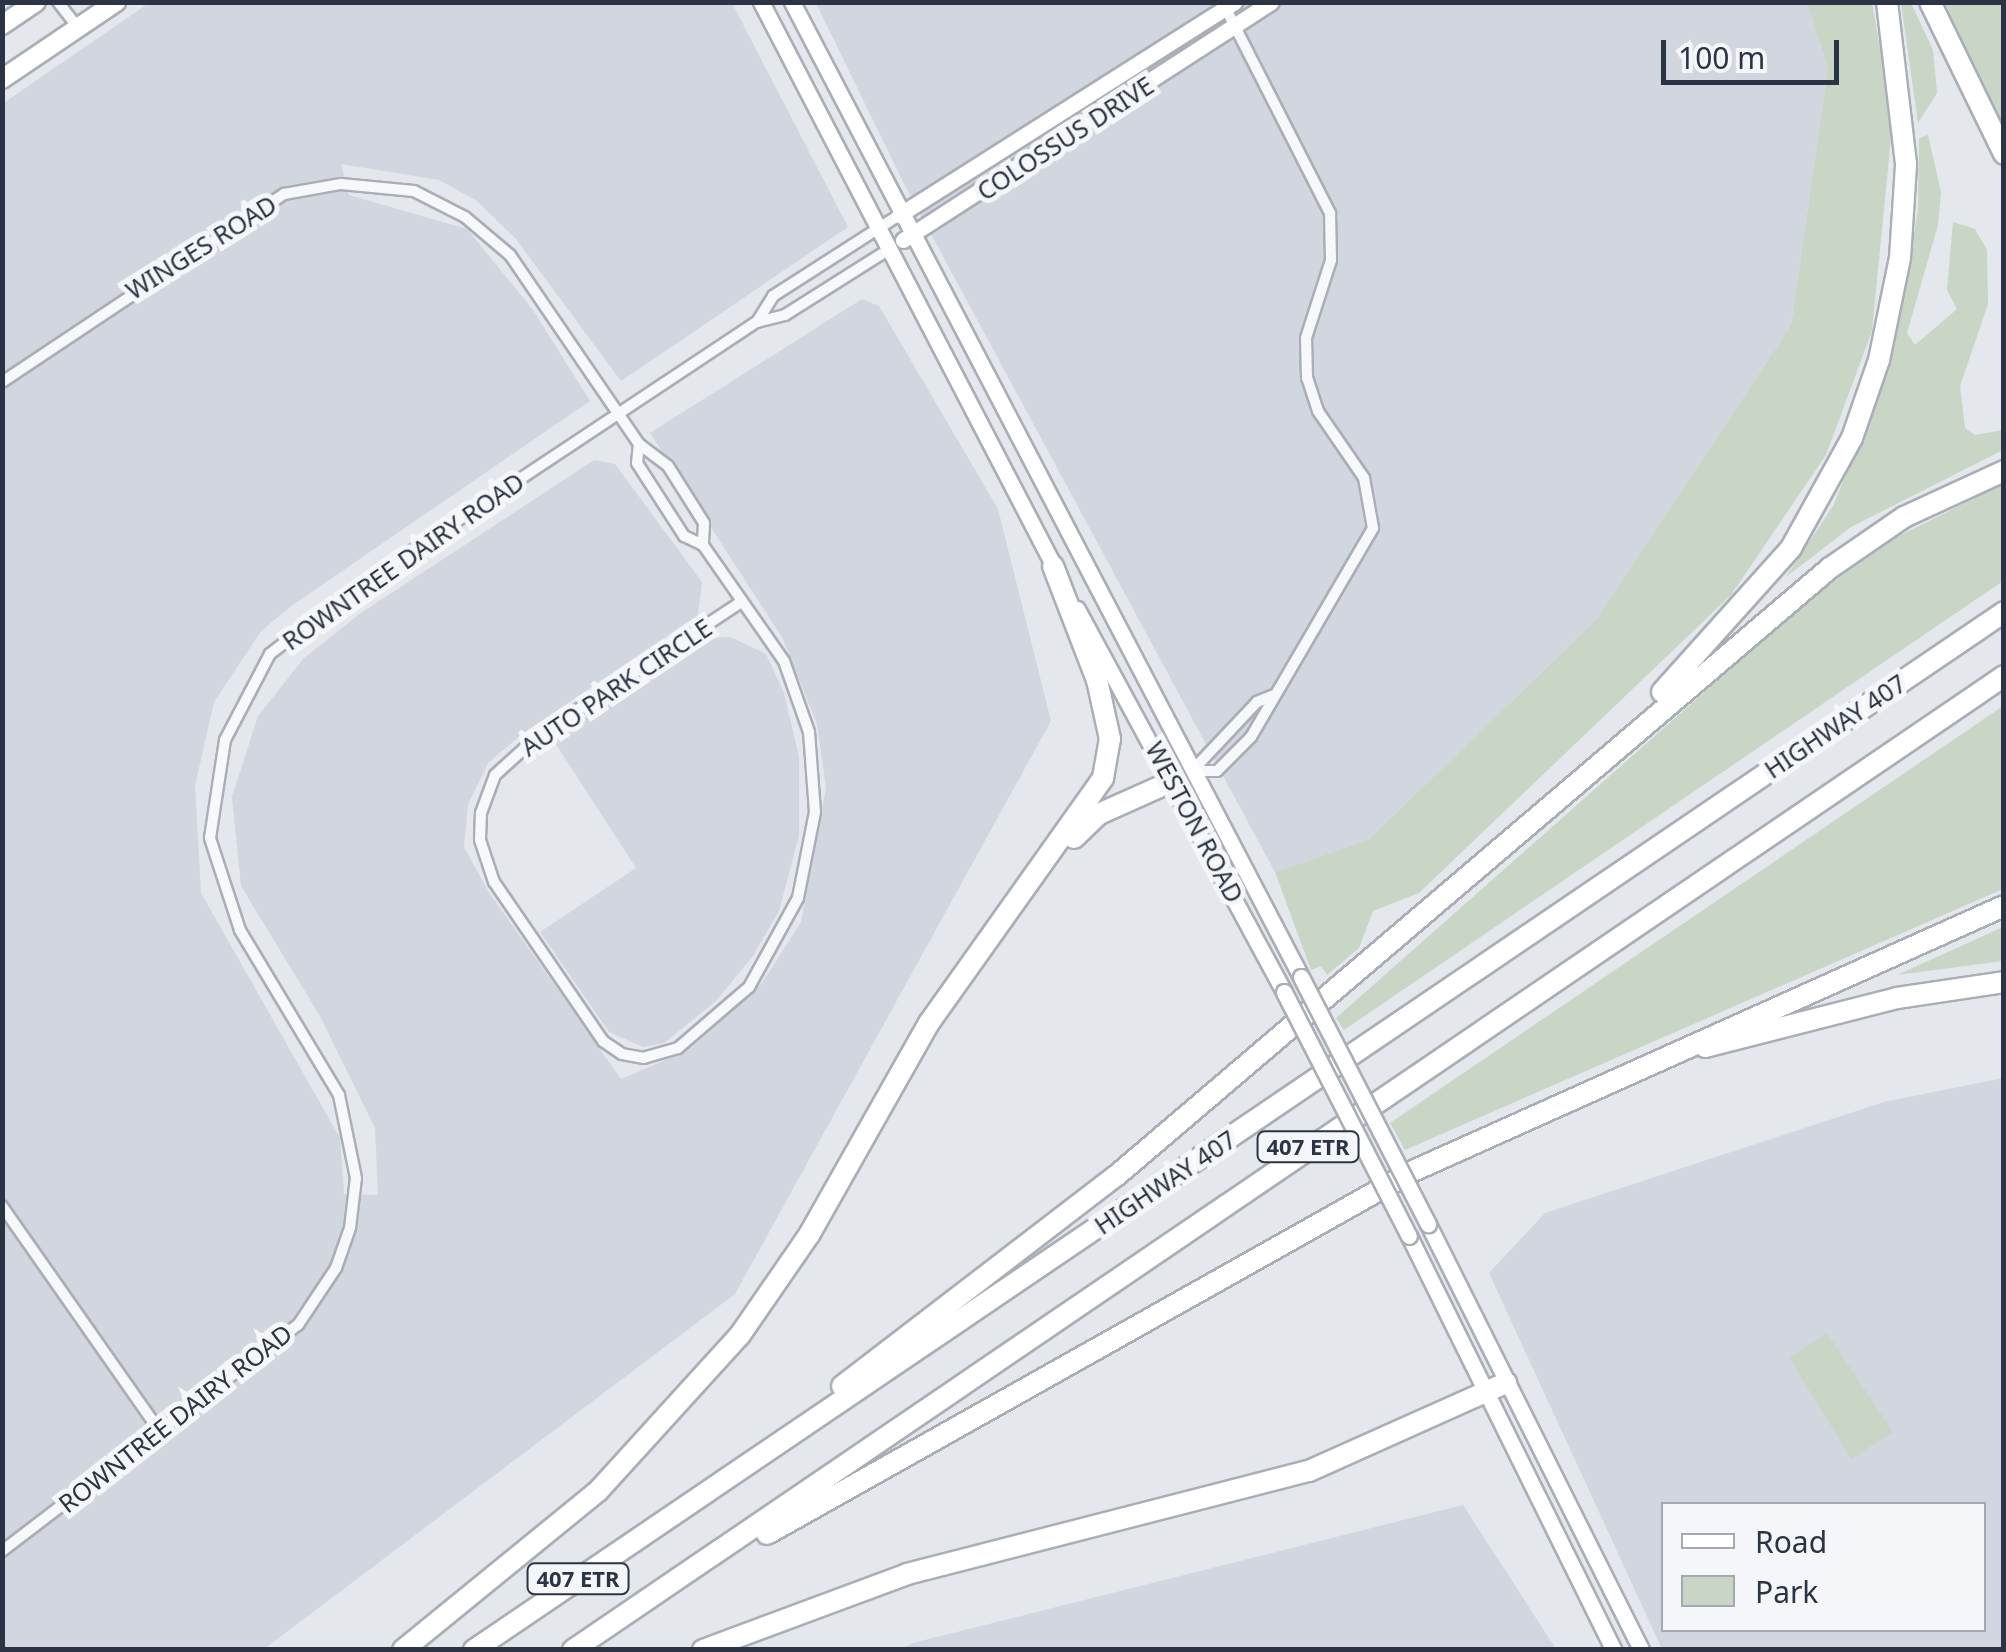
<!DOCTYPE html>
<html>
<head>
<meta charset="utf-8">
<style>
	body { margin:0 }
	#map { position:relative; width:2006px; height:1652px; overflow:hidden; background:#e4e7ec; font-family:"Noto Sans",sans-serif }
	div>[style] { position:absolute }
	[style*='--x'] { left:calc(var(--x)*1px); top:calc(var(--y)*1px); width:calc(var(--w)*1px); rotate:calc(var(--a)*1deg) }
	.built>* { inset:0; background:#d2d6de }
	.green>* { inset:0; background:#c9d6c5 }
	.roads { filter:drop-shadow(2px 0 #a9aeb7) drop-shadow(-2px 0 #a9aeb7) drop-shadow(0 2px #a9aeb7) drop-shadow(0 -2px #a9aeb7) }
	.street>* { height:10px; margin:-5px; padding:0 5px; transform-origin:5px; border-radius:5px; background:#f7f8fa }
	.secondary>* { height:15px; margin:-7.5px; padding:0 7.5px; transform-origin:7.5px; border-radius:7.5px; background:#fff }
	.primary>* { height:18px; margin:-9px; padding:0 9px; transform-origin:9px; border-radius:9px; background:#fff }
	.highway>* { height:20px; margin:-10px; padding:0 10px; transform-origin:10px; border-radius:10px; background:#fff }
	.bridges { filter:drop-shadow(2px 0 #a9aeb7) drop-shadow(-2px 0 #a9aeb7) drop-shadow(0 2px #a9aeb7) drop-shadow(0 -2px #a9aeb7) }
	.secondary-bridge>* { height:15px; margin:-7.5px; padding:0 7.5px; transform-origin:7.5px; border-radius:7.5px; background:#fff }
	span { translate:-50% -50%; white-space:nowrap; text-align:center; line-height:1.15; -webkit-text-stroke:10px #f4f6f9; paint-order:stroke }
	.shield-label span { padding:2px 8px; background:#f4f6f9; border:2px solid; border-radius:8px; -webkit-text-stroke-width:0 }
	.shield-label { font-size:22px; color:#2b3445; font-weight:700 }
	.street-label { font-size:25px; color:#2b3445 }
	.frame { position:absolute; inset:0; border:5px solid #2b3445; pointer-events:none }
	.legend { position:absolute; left:1661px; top:1502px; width:325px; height:130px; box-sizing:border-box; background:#f4f6f9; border:2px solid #a4a8b1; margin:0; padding:12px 18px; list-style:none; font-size:30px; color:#2b3445 }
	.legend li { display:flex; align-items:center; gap:20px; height:50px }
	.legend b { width:50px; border:2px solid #a4a8b1 }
	.scale { position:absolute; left:1661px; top:40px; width:178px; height:45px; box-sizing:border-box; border:5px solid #2b3445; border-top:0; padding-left:12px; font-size:30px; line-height:35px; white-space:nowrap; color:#2b3445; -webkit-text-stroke:8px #f4f6f9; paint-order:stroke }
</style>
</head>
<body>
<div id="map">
	<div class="built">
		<div style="clip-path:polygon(149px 3px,732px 3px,848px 227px,621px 381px,516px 239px,477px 201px,439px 180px,341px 164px,349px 195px,467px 229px,533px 310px,590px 401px,294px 604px,261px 631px,214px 702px,195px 786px,201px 893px,340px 1138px,344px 1194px,378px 1195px,375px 1128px,320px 1016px,241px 886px,232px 797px,258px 716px,304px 658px,361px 613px,594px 460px,615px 464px,702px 582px,698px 615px,521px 735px,488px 763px,468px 804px,464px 847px,488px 891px,621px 1079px,689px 1050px,762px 983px,801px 922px,826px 788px,817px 724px,783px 639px,650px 433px,862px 299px,879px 306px,998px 509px,1051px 721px,735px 1294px,264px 1649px,3px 1649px,2px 104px)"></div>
		<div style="clip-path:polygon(816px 3px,1807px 3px,1828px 68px,1791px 325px,1597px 619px,1368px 840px,1275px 872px,904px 184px)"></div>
		<div style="clip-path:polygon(730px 637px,766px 654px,784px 693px,799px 757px,799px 836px,779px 911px,753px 956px,715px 1002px,664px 1043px,643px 1047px,609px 1032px,540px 932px,636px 868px,552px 738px,709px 638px)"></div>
		<div style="clip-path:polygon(evenodd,2003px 1078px,2003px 1649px,1662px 1649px,1489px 1273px,1545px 1213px,1884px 1102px,2003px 1078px,1664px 1504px,1984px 1504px,1984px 1630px,1664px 1630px,1664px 1504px)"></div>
		<div style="clip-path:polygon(1463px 1505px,1556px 1649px,901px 1649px,913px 1643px)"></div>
	</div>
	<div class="green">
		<div style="clip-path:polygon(1807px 3px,1872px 3px,1893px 118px,1872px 331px,1826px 455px,1731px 595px,1419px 893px,1373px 911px,1359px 948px,1327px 975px,1321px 966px,1311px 970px,1275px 872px,1368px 840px,1597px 619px,1791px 325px,1828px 68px)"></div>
		<div style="clip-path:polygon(1901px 3px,1911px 3px,1933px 50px,1937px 93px,1918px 123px)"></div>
		<div style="clip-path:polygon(1945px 3px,2003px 3px,2003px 123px,1980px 86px)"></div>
		<div style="clip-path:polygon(1928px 135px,1941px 192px,1938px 225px,1907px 333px,1915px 345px,1957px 309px,1947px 290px,1953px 222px,1975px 229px,1987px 250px,1988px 304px,1960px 386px,1965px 428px,1975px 435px,2003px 430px,2003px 450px,1851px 527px,1786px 577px,1833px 506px,1889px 370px,1918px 210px,1919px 138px)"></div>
		<div style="clip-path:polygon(2003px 484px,2003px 581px,1344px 1030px,1336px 1018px,1812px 597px,1893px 539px)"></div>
		<div style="clip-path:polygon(2003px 706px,2003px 889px,1405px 1150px,1390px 1123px)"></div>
		<div style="clip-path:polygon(2003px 927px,2003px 961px,1897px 975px,1948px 952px)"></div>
		<div style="clip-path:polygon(1827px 1333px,1893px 1432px,1851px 1459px,1789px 1357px)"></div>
	</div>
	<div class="roads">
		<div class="street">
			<div style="--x:58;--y:2;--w:33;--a:52"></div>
			<div style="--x:757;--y:322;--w:31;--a:-58"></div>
			<div style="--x:773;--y:296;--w:150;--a:-32.7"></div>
			<div style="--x:2;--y:382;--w:339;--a:-33.7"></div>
			<div style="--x:284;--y:194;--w:58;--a:-10"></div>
			<div style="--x:341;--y:184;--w:73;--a:5.5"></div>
			<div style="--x:414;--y:191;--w:57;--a:27"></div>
			<div style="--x:465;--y:217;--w:59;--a:40.2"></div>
			<div style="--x:510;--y:255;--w:229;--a:55.7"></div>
			<div style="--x:639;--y:444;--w:19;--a:96"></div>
			<div style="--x:637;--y:463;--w:87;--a:57.2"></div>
			<div style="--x:684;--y:536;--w:21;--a:25"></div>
			<div style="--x:639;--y:444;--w:36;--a:37"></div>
			<div style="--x:668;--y:466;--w:67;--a:57.7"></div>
			<div style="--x:704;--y:523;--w:22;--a:93"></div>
			<div style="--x:703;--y:545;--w:141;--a:55.1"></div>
			<div style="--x:784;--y:661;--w:75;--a:70.6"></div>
			<div style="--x:809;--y:732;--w:80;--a:85.7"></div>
			<div style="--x:815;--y:812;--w:88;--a:101.2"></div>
			<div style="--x:798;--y:898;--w:102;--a:118.8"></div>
			<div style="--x:749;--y:987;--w:94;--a:139.3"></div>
			<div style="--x:678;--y:1048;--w:35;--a:164"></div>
			<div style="--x:644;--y:1058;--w:22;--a:-170"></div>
			<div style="--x:622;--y:1054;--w:23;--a:-146"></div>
			<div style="--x:603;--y:1041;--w:193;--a:-124.4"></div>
			<div style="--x:494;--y:882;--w:44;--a:-108.4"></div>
			<div style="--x:480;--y:840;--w:27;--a:-88"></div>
			<div style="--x:481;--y:813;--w:40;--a:-69.8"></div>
			<div style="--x:495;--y:775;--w:58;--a:-42.2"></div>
			<div style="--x:538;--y:736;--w:242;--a:-33.4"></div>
			<div style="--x:1192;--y:771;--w:25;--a:0"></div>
			<div style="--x:1217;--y:771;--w:48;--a:-45"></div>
			<div style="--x:1251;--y:737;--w:242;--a:-59.7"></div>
			<div style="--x:1373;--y:528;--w:51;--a:-100.2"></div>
			<div style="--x:1364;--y:478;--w:81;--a:-124.5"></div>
			<div style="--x:1318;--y:411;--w:35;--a:-108"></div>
			<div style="--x:1307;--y:378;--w:40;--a:-91.4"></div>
			<div style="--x:1306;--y:338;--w:82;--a:-72.2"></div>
			<div style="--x:1331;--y:260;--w:47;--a:-91.2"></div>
			<div style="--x:1330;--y:213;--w:236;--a:-117"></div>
			<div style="--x:1192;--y:771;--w:95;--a:-46.7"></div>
			<div style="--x:1257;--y:702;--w:18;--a:-22"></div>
			<div style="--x:2;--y:1206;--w:272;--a:55"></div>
			<div style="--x:2;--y:1551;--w:372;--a:-37.4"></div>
			<div style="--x:298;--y:1325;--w:69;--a:-56.3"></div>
			<div style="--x:336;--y:1268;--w:42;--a:-70.7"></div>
			<div style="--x:350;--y:1228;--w:50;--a:-83.2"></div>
			<div style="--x:356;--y:1178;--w:85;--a:-101.6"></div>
			<div style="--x:339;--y:1095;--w:192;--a:-121"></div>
			<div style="--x:240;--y:930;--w:97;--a:-108.1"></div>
			<div style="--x:210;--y:838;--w:99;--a:-81.3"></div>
			<div style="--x:225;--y:740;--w:97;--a:-62.4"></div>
			<div style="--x:270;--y:654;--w:101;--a:-37.8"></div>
			<div style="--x:350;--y:592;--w:488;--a:-33.6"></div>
			<div style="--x:757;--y:322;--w:29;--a:-14"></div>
			<div style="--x:785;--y:315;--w:125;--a:-32.3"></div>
		</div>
		<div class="secondary">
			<div style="--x:761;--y:2;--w:647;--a:62.56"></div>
			<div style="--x:792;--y:2;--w:1100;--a:62.43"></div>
			<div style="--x:899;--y:215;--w:397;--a:-32.4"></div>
			<div style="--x:903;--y:240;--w:438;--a:-32.9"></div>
			<div style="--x:1077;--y:609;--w:435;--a:61.6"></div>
			<div style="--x:1428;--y:1224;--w:476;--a:63.4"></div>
			<div style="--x:1409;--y:1236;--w:462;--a:63.7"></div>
		</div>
		<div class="primary">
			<div style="--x:2;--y:25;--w:41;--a:-34.1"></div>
			<div style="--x:2;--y:79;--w:138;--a:-34"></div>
		</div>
		<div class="highway">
			<div style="--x:1930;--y:2;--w:169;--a:64"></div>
			<div style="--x:1662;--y:692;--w:193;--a:-48.1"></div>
			<div style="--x:1791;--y:548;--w:126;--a:-61"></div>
			<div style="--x:1852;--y:438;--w:83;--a:-70.9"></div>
			<div style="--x:1879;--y:360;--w:104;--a:-78.4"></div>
			<div style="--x:1900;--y:258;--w:94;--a:-86.3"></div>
			<div style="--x:1906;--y:164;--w:163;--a:-96.7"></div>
			<div style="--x:1074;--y:838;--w:35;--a:-44"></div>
			<div style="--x:1099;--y:814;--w:83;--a:-24.1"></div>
			<div style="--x:1705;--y:1047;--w:198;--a:-14.3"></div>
			<div style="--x:1897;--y:998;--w:108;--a:-8.5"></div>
			<div style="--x:842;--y:1386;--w:345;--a:-37.5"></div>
			<div style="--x:1116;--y:1176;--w:938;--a:-40.42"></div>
			<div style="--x:1830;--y:568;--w:90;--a:-34.6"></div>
			<div style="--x:1904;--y:517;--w:110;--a:-24.7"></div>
			<div style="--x:767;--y:1534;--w:741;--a:-29.33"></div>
			<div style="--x:1413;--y:1171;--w:648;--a:-24.15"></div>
			<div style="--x:403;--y:1650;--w:252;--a:-39.2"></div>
			<div style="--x:598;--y:1491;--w:211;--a:-47.7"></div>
			<div style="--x:740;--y:1335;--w:121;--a:-55.4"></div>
			<div style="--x:809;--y:1235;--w:244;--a:-60.5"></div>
			<div style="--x:929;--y:1023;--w:301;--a:-54.6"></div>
			<div style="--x:1103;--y:778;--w:40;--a:-80"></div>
			<div style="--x:1110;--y:739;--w:60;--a:-102.4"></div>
			<div style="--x:1097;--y:680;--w:122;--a:-111.1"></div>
			<div style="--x:474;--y:1650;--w:1849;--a:-34.15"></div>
			<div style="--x:573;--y:1650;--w:1731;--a:-34.24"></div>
			<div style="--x:703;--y:1650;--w:218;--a:-20.4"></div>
			<div style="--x:907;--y:1574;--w:415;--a:-14.4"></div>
			<div style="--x:1309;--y:1471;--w:216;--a:-24.1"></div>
		</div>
	</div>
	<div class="bridges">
		<div class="secondary-bridge">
			<div style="--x:1301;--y:977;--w:278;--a:62.8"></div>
			<div style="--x:1284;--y:992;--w:274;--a:62.9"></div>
		</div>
	</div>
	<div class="shield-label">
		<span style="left:1308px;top:1147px">407 ETR</span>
		<span style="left:578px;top:1579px">407 ETR</span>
	</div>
	<div class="street-label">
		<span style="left:1065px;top:138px;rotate:-33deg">COLOSSUS DRIVE</span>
		<span style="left:201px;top:247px;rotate:-32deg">WINGES ROAD</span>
		<span style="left:403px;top:561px;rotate:-35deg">ROWNTREE DAIRY ROAD</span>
		<span style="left:616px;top:687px;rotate:-34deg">AUTO PARK CIRCLE</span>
		<span style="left:1835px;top:726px;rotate:-34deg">HIGHWAY 407</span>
		<span style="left:1195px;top:822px;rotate:62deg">WESTON ROAD</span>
		<span style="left:1165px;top:1182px;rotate:-34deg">HIGHWAY 407</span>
		<span style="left:175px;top:1418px;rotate:-38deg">ROWNTREE DAIRY ROAD</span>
	</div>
	<div class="frame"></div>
	<ul class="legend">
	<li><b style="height:12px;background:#fff"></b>Road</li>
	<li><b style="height:28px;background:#c9d6c5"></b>Park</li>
	</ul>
	<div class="scale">100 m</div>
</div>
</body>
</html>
